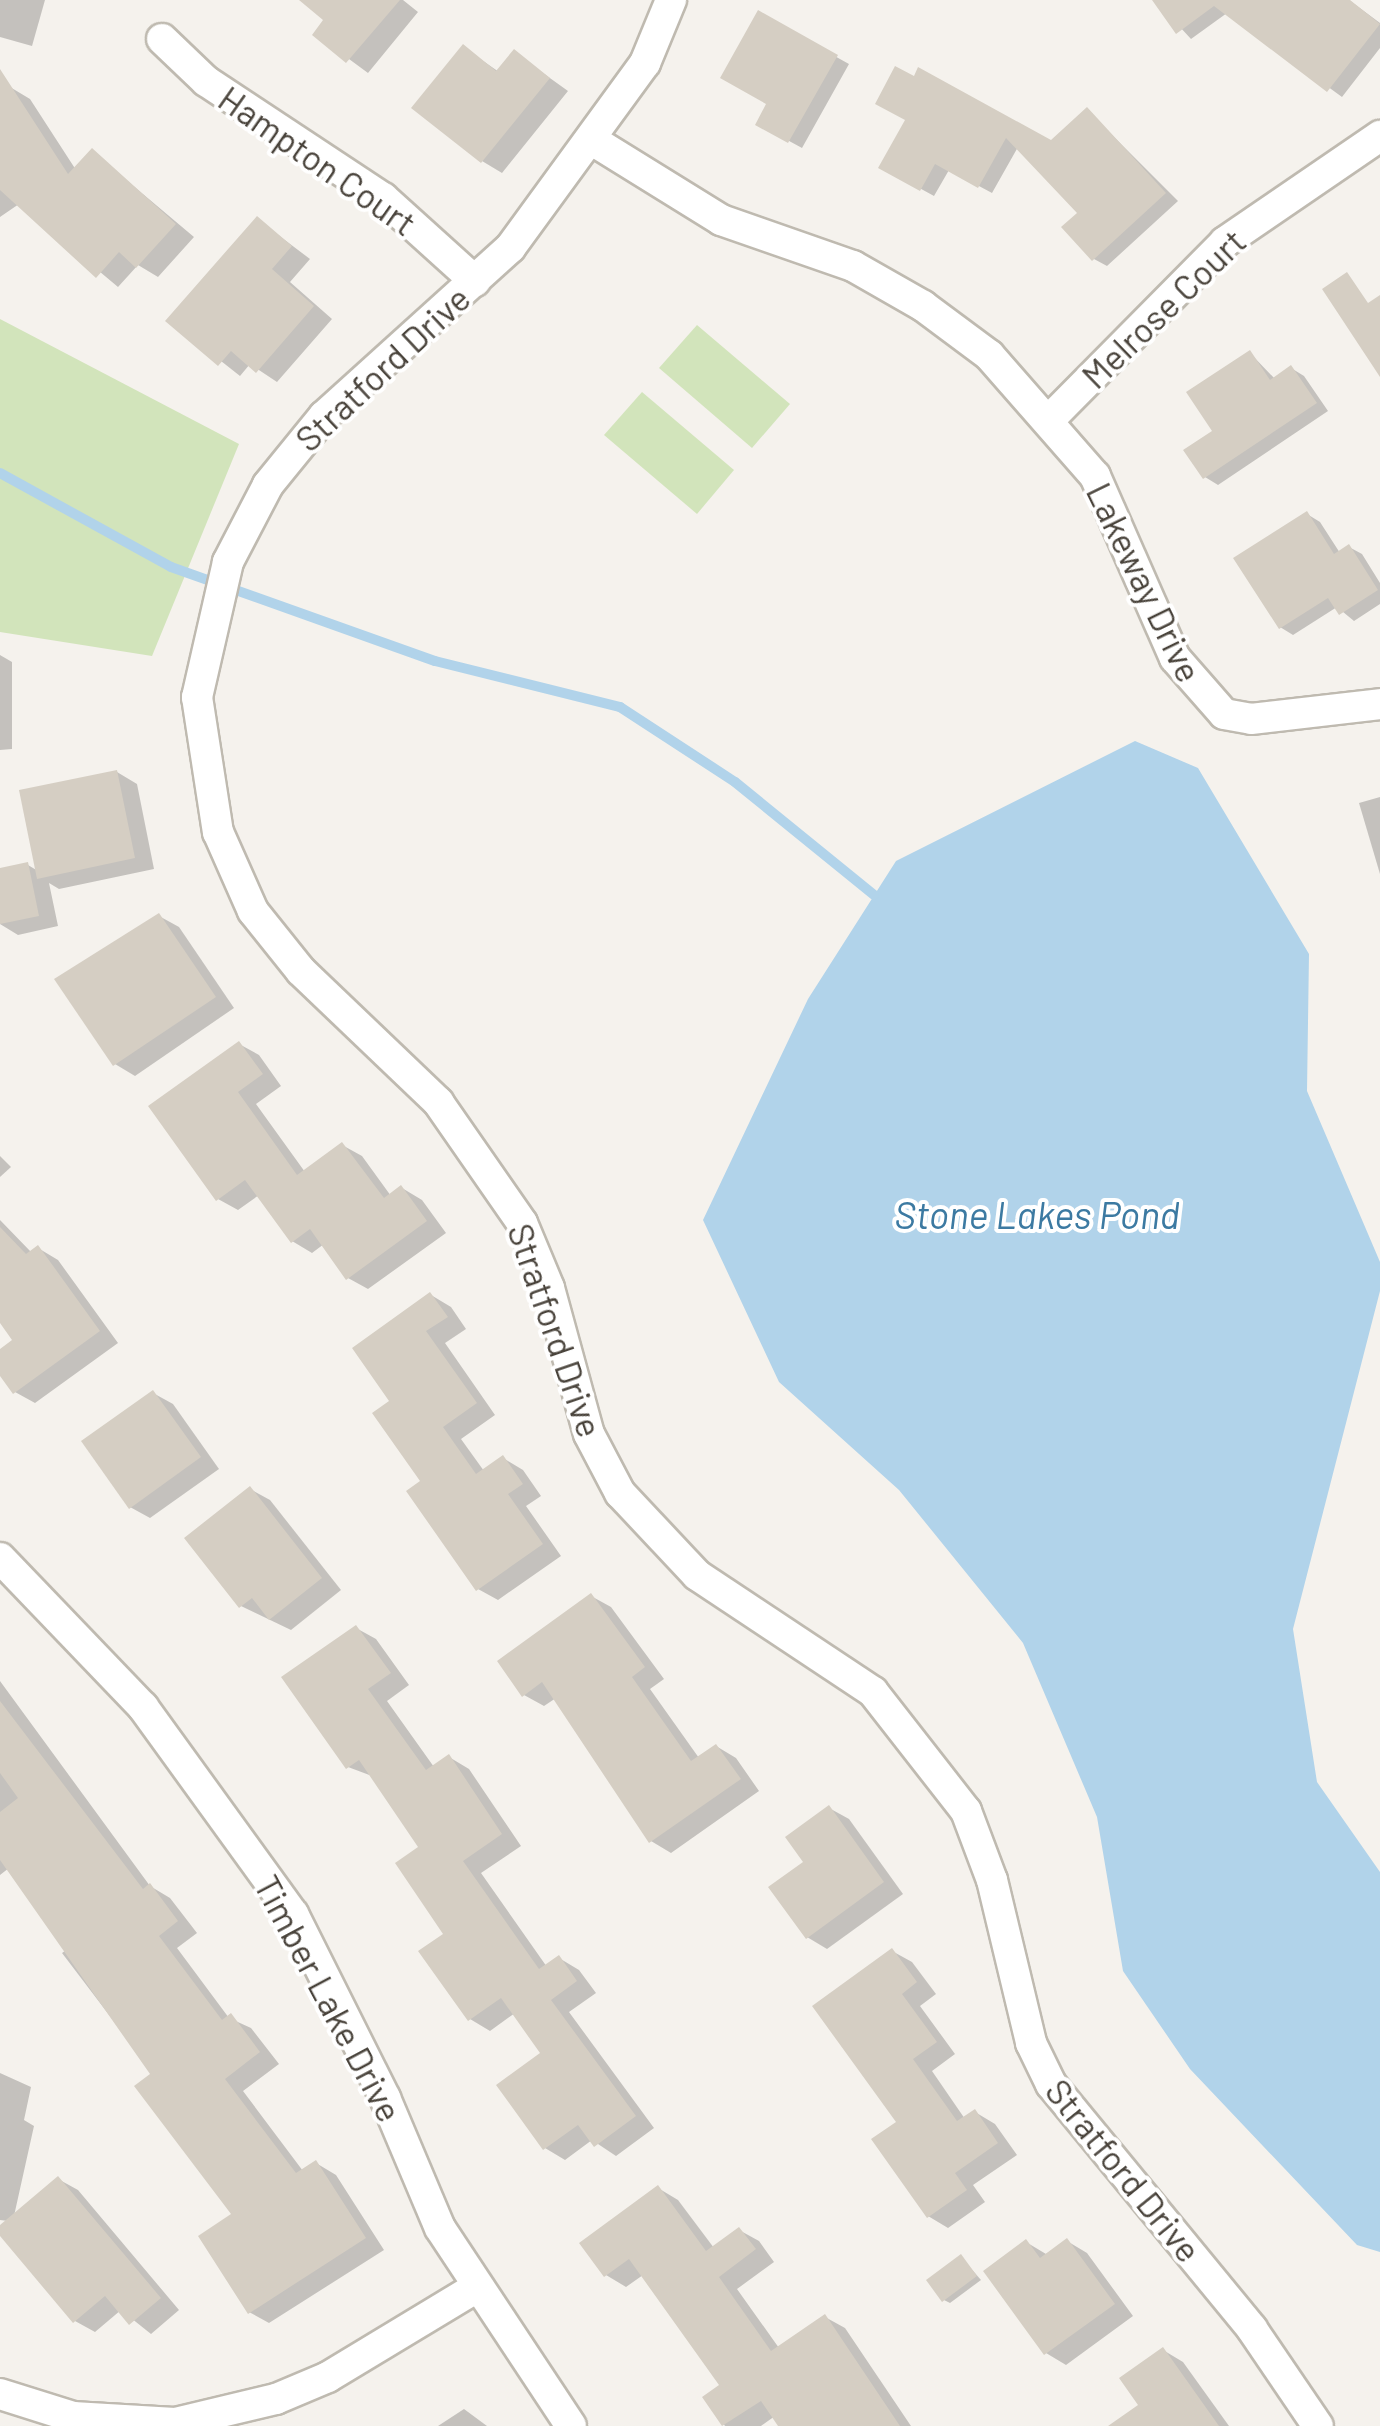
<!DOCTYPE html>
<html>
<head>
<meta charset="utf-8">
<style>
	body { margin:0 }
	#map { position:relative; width:1380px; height:2426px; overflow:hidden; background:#f5f2ed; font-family:Barlow,sans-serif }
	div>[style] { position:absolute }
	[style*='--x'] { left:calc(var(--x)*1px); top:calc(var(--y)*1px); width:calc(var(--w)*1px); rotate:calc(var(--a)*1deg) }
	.green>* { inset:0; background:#d2e4bb }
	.water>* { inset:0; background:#b1d3ea }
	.shadow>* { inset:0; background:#0003 }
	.stream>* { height:10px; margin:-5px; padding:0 5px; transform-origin:5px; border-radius:5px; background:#b1d3ea }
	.building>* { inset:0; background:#d5cec3 }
	.roads { filter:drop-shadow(2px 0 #bfbab0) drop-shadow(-2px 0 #bfbab0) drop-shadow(0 2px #bfbab0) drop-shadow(0 -2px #bfbab0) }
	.street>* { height:30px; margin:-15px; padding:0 15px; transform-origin:15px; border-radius:15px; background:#fff }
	span { translate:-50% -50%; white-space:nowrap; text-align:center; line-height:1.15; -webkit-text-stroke:8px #fff; paint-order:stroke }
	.street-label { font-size:35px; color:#49433b }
	.water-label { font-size:38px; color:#3c7aa2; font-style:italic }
</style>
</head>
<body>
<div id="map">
	<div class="green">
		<div style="clip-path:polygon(0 319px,239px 444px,152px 656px,0 632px)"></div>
		<div style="clip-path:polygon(697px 325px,790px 404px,752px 448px,659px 368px)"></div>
		<div style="clip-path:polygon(642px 392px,734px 470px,697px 514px,604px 435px)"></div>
	</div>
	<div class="water">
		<div style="clip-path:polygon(1135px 741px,1198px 768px,1309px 954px,1307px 1091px,1380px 1262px,1380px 1291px,1293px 1629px,1317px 1782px,1380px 1872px,1380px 2252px,1357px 2245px,1190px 2069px,1123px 1971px,1097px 1817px,1023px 1643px,899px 1490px,779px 1382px,703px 1220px,808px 999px,896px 861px)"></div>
	</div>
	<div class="shadow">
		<div style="clip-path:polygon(0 0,45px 0,32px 46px,0 37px)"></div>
		<div style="clip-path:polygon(303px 0,403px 0,418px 12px,368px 73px,315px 34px,327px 20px)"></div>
		<div style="clip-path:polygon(1155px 0,1349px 0,1380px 23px,1380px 48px,1342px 97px,1227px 13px,1191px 39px)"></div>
		<div style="clip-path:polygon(759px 14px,849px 64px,802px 148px,758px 124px,770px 103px)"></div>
		<div style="clip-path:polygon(463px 47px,499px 72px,515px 53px,568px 91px,502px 173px,482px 161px)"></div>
		<div style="clip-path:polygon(10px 87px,30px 99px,76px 170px,93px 152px,194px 237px,158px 277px,138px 265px,118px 287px,19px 204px,0 217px,0 94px)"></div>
		<div style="clip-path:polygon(1087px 110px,1178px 201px,1107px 266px,1094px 259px,1080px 213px,1018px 147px,992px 193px,949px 170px,934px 196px,881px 167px,908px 120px,1052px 143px)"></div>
		<div style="clip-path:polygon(257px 219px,310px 259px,290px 282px,332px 319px,277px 382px,250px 364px,240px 376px,169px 320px)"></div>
		<div style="clip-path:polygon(1250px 353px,1275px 379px,1291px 368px,1304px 376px,1328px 411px,1218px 485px,1205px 477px,1215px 431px)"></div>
		<div style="clip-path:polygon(1307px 514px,1320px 522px,1340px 553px,1349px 547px,1362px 554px,1380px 583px,1380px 604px,1354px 621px,1337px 607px,1293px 635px,1280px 627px)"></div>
		<div style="clip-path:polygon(0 655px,12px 662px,12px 749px,0 750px)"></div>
		<div style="clip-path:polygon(117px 772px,137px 784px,154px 869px,59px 889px,49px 883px,58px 926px,18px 935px,0 924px,0 871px,28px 865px,38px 871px)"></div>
		<div style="clip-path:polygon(1380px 797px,1380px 874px,1359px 803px)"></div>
		<div style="clip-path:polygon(159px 916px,179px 927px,234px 1008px,135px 1076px,115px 1064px)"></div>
		<div style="clip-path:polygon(239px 1044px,259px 1055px,281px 1086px,256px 1104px,305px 1172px,342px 1145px,362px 1156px,391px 1196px,402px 1188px,422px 1200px,446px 1233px,368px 1289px,348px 1278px,324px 1244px,312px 1253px,292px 1241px,259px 1195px,238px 1210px,218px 1199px)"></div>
		<div style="clip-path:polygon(0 1156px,11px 1167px,0 1177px)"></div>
		<div style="clip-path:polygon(0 1220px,32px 1253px,38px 1248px,58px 1260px,118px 1343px,35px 1403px,15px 1392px,0 1372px,0 1352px,16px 1340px,0 1319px)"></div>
		<div style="clip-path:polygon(431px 1295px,451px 1307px,466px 1329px,445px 1343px,495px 1415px,461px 1439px,484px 1471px,503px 1458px,523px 1470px,541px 1496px,526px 1506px,561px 1556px,498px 1600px,478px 1589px,392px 1401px)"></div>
		<div style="clip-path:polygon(153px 1393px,173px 1404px,219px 1469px,150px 1518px,130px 1507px)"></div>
		<div style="clip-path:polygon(250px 1489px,270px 1500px,341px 1590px,291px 1630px,241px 1606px)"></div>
		<div style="clip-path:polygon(591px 1596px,611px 1607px,664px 1679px,650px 1689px,699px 1758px,716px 1746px,736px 1758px,759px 1791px,671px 1853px,651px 1841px,556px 1698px,544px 1706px,524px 1695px)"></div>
		<div style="clip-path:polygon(356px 1628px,376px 1639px,409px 1685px,387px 1701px,434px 1767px,449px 1757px,469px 1769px,521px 1846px,481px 1873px,547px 1967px,559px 1958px,579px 1970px,596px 1993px,569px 2012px,654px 2128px,616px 2156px,592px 2140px,565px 2160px,545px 2148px,543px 2054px,515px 2013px,490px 2031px,470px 2019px,421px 1848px,372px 1776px,348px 1767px)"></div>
		<div style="clip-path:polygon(0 1681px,150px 1886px,170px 1898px,197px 1933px,177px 1948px,229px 2018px,251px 2028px,279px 2064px,243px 2091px,303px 2171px,316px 2163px,336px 2175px,384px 2250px,269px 2323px,249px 2312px,235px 2215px,154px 2074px,62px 1953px,69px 1948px,9px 1868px,0 1875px)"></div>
		<div style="clip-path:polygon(829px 1808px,849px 1819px,903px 1894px,827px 1949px,807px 1937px,806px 1862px)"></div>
		<div style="clip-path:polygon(892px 1951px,912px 1962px,936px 1994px,920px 2006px,955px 2054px,932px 2071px,965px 2119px,975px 2112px,995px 2124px,1017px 2155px,973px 2185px,985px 2202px,948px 2228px,928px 2216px,899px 2123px)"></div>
		<div style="clip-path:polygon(0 2073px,31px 2087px,24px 2120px,34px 2126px,14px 2216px,58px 2179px,78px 2190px,179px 2310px,151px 2334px,121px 2310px,95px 2332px,75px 2321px,0 2232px,8px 2221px,0 2220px)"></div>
		<div style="clip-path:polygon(658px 2188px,678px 2200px,714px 2248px,739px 2230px,759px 2241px,774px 2262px,737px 2289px,779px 2348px,825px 2317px,845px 2328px,911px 2426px,782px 2426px,775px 2416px,761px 2426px,725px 2426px,705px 2397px,722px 2386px,643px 2275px,626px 2287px,606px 2275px)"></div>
		<div style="clip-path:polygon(1067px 2241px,1087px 2253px,1133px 2316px,1066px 2365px,1046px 2353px,1026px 2242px,1046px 2254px)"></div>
		<div style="clip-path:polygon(961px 2257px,981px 2280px,950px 2303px,944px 2300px)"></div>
		<div style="clip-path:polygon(1163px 2350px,1183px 2362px,1229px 2426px,1112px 2426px,1141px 2406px)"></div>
		<div style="clip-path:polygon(464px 2409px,487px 2426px,438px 2426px)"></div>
	</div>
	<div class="stream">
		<div style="--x:0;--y:473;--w:195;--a:28.8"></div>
		<div style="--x:171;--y:567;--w:280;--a:19.6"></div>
		<div style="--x:435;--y:661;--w:191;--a:14"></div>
		<div style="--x:620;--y:707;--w:137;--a:33.1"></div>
		<div style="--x:735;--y:782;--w:179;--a:39.1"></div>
	</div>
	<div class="building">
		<div style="clip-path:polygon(299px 0,400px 0,346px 63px,312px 35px,323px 20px)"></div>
		<div style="clip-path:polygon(1152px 0,1350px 0,1380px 24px,1327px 92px,1214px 6px,1176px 34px)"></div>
		<div style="clip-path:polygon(758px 10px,838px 55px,788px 143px,755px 125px,766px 104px,720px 78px)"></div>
		<div style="clip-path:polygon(463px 44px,496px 71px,514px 49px,550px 78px,481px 163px,411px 108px)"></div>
		<div style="clip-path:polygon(895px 66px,914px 76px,918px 67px,1051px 140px,1087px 107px,1166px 193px,1092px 261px,1061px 227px,1077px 213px,1006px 138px,978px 188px,935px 164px,920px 191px,878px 168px,905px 120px,875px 104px)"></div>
		<div style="clip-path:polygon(0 69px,68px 174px,92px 148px,176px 224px,136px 268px,119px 252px,96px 278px,0 190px)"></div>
		<div style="clip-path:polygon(257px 216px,292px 246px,272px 269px,314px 306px,256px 373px,231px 351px,218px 366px,165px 321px)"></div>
		<div style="clip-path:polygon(1347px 272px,1368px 303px,1380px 295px,1380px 377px,1322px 289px)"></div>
		<div style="clip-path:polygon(1250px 350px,1270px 380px,1291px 365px,1317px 403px,1203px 479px,1183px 450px,1212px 431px,1186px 392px)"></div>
		<div style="clip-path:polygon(1307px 511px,1334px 554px,1349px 544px,1378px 590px,1339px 615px,1328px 598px,1279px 629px,1233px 558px)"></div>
		<div style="clip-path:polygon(117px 770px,135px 858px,37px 879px,19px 790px)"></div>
		<div style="clip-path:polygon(28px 862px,39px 916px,0 924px,0 868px)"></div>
		<div style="clip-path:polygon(159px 913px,216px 997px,113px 1066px,54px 979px)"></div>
		<div style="clip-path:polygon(239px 1041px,263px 1074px,238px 1092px,297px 1175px,342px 1142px,384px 1198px,401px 1185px,427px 1221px,346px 1280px,310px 1229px,291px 1243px,245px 1180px,216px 1201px,148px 1106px)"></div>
		<div style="clip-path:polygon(0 1227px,26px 1254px,38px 1245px,100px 1331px,13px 1394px,0 1376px,0 1349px,12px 1340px,0 1323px)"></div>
		<div style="clip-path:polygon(430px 1292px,448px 1317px,426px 1331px,477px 1403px,443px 1427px,476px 1474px,503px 1455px,523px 1484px,508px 1494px,543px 1544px,476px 1591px,406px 1491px,420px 1481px,372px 1413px,389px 1401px,352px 1348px)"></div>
		<div style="clip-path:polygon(153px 1390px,201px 1457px,129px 1509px,81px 1441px)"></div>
		<div style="clip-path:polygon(250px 1486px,322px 1578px,269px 1620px,252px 1598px,239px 1608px,184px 1538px)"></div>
		<div style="clip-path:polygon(591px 1593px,645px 1667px,632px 1677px,691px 1761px,716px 1744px,741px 1779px,649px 1843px,542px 1682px,522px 1697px,497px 1661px)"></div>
		<div style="clip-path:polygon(356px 1625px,391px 1673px,368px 1689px,426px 1770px,449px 1754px,502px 1834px,463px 1861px,539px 1969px,559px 1955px,577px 1981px,551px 2000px,636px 2116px,594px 2147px,578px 2125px,543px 2150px,496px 2085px,540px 2053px,501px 1998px,468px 2021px,418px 1951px,443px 1934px,395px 1863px,418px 1847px,359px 1760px,346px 1769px,281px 1677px)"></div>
		<div style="clip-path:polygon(0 1701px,143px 1889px,150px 1883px,178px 1921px,159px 1936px,222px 2020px,231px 2013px,260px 2052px,225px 2079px,296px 2173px,316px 2160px,366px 2238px,248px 2314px,198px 2236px,231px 2214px,134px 2086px,150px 2074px,0 1860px,0 1812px,18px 1798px,0 1773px)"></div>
		<div style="clip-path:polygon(829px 1805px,884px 1882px,806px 1939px,768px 1887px,803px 1862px,785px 1837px)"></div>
		<div style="clip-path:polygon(892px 1948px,917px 1982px,902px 1994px,937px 2042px,913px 2059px,957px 2121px,975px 2109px,998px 2143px,955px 2173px,967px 2190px,927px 2218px,871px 2139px,896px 2122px,812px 2006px)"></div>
		<div style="clip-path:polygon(58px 2176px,161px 2298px,129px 2325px,105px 2296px,73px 2323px,0 2236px,0 2225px)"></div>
		<div style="clip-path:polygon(658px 2185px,706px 2251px,739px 2227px,756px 2249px,719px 2277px,771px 2351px,825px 2314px,900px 2426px,778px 2426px,761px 2401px,722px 2426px,702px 2397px,719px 2385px,629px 2259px,604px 2277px,579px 2243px)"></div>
		<div style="clip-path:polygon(1067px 2238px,1115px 2304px,1044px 2355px,983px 2271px,1026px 2239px,1040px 2258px)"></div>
		<div style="clip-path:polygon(961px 2254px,977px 2276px,942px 2302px,926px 2280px)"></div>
		<div style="clip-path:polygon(1163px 2347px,1219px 2426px,1108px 2426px,1138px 2405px,1119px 2378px)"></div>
	</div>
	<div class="roads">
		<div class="street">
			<div style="--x:671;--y:0;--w:68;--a:112.4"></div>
			<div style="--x:645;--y:63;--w:229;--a:126.1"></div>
			<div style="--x:510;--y:248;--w:251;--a:137.9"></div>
			<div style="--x:324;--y:416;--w:89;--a:129.1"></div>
			<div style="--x:268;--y:485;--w:87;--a:117.5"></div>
			<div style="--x:228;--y:562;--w:139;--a:102.9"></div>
			<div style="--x:197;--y:697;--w:137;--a:81.2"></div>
			<div style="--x:218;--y:832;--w:86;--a:66.1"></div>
			<div style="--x:253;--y:911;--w:77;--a:51.3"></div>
			<div style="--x:301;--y:971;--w:190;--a:43.7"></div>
			<div style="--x:438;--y:1102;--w:147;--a:55.2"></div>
			<div style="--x:522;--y:1223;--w:70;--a:67.4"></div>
			<div style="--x:549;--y:1288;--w:151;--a:74.7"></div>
			<div style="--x:589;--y:1434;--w:67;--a:62.3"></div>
			<div style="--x:620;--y:1493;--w:112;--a:46.8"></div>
			<div style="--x:697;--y:1575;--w:211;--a:33.6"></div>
			<div style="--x:873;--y:1692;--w:151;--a:52"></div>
			<div style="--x:966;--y:1811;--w:74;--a:69.4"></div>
			<div style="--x:992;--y:1880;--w:168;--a:76.5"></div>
			<div style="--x:1031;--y:2043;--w:46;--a:64"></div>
			<div style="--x:1051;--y:2084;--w:317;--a:50.6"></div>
			<div style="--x:1252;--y:2329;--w:117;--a:55.8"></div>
			<div style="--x:162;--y:39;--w:61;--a:43.7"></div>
			<div style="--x:206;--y:81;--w:212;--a:33.5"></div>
			<div style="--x:383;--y:198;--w:124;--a:42.1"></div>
			<div style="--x:592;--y:140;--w:152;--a:31.8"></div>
			<div style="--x:721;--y:220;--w:140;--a:19.2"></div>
			<div style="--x:853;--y:266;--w:81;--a:29.7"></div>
			<div style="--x:923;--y:306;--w:82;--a:36.6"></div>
			<div style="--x:989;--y:355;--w:161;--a:48.8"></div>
			<div style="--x:1095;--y:476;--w:199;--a:66.3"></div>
			<div style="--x:1175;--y:658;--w:74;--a:48.8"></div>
			<div style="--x:1224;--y:714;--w:27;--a:10"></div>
			<div style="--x:1251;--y:719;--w:130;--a:-6.6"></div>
			<div style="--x:1050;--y:419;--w:249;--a:-45.3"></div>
			<div style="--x:1225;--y:242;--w:188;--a:-34.4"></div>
			<div style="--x:0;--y:1558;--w:207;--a:46.2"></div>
			<div style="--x:143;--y:1707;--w:256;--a:54.1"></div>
			<div style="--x:293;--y:1914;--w:206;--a:63.4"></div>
			<div style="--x:385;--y:2098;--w:141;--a:67.1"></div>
			<div style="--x:440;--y:2228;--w:237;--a:56.5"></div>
			<div style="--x:0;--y:2394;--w:77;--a:17.5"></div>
			<div style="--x:73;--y:2417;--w:102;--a:3.4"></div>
			<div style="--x:175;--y:2423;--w:104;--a:-13.4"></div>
			<div style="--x:276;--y:2399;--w:56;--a:-22.9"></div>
			<div style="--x:328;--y:2377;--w:170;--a:-31.1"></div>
		</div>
	</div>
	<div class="street-label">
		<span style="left:318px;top:160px;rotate:35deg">Hampton Court</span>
		<span style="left:1163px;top:308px;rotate:-44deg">Melrose Court</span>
		<span style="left:382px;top:368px;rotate:-43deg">Stratford Drive</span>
		<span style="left:1145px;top:582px;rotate:64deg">Lakeway Drive</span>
		<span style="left:556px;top:1330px;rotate:71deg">Stratford Drive</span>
		<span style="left:329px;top:1998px;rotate:62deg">Timber Lake Drive</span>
		<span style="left:1124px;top:2170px;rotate:51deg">Stratford Drive</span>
	</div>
	<div class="water-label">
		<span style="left:1037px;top:1215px">Stone Lakes Pond</span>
	</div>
</div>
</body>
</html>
